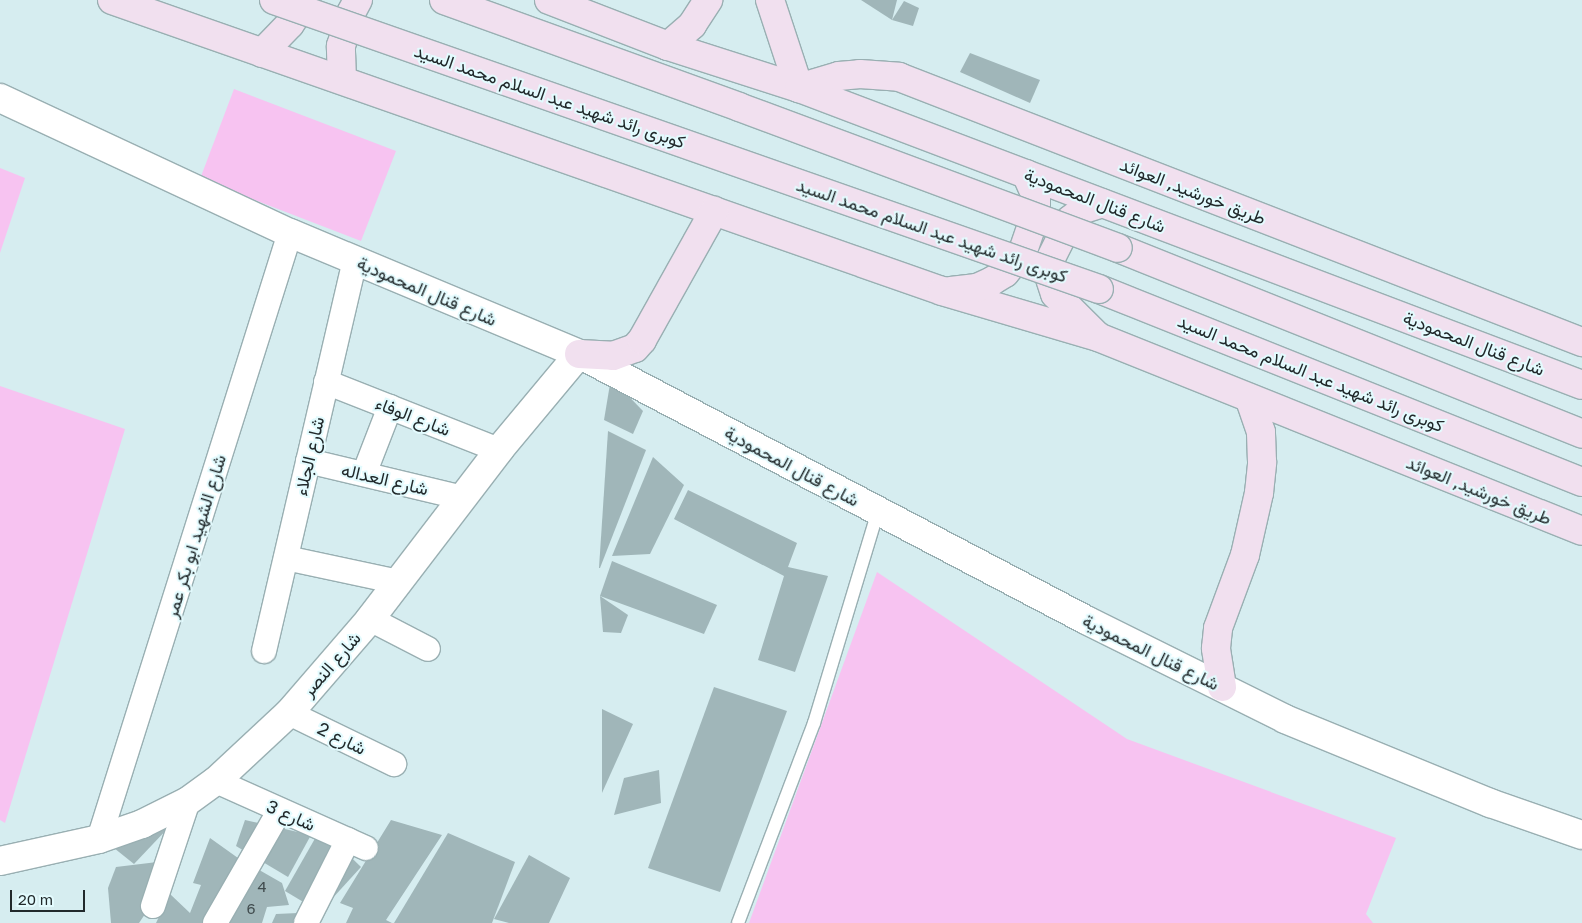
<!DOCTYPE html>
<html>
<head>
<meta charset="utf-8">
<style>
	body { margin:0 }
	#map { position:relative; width:1582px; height:923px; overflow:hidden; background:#d6edf0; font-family:"Golos Text",Vazirmatn,sans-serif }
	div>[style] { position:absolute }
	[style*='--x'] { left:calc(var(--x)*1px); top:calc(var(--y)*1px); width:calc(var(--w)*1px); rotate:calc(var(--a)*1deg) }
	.green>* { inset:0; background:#f7c3f1 }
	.building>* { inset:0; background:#a0b6b9 }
	.roads { filter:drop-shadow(1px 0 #99afb2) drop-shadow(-1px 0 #99afb2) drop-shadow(0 1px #99afb2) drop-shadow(0 -1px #99afb2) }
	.service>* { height:12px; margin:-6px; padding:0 6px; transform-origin:6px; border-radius:6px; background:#fff }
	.minor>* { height:24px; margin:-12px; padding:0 12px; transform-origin:12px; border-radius:12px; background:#fff }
	.tertiary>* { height:28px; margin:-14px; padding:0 14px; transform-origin:14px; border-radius:14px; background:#fff }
	.secondary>* { height:28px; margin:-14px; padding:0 14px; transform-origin:14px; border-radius:14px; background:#f1e0ef }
	.bridges { filter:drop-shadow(1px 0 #99afb2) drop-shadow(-1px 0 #99afb2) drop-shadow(0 1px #99afb2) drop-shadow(0 -1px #99afb2) }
	.secondary-bridge>* { height:28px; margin:-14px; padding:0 14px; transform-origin:14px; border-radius:14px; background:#f1e0ef }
	span { translate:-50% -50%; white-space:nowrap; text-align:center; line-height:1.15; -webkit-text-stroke:4px #e3fbfe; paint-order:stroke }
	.number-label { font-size:15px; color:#414c4e }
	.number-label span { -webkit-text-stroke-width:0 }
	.street-label { font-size:18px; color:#21292b }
	.scale { position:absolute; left:10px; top:890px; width:75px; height:22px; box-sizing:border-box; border:2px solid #21292b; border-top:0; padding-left:6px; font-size:15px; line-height:18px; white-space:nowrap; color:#21292b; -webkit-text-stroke:4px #e3fbfe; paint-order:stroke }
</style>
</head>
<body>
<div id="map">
	<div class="green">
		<div style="clip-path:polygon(234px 89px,396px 151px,361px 241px,200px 179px)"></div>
		<div style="clip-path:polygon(0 168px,25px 178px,0 253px)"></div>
		<div style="clip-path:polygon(0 386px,125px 429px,5px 823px,0 820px)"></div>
		<div style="clip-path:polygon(877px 572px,1127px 739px,1396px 838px,1366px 914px,1373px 923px,749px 923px)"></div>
	</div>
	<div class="building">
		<div style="clip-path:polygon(861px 0,897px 0,892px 20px)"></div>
		<div style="clip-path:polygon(904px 1px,919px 8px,913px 26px,892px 20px)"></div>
		<div style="clip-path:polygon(970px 53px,1040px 80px,1030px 103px,960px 72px)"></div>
		<div style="clip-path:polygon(611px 378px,643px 411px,633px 434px,604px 420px)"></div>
		<div style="clip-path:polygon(608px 431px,646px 450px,600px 568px,599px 568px)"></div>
		<div style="clip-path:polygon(653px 457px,684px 485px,650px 554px,612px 556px)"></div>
		<div style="clip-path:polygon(688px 490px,797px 543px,788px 567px,828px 576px,795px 672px,758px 660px,784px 576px,674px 519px)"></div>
		<div style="clip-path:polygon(612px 561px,717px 605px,704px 634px,600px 596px)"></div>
		<div style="clip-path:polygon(600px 596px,628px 615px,621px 633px,603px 632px)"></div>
		<div style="clip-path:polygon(714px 687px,787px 711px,720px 892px,648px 868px)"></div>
		<div style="clip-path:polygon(602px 709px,633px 724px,602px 793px)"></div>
		<div style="clip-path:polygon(659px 770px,661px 803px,614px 815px,624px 778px)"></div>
		<div style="clip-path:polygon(245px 820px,311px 835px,288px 877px,236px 846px)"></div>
		<div style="clip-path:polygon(391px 820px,442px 835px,386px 920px,392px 923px,346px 923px,353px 908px,340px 903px)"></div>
		<div style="clip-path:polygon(170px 826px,134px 864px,114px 848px)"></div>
		<div style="clip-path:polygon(321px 828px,361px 867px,320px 912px,285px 891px)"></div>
		<div style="clip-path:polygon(448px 833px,515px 862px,492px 923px,394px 923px)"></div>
		<div style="clip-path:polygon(210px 838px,238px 858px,282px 883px,289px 905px,267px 907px,262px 923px,156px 923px,170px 894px,190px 913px,201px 885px,193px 883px)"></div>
		<div style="clip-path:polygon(529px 855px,570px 878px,549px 923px,509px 923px,494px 919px)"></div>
		<div style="clip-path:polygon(182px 859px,139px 923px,111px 923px,108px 888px,116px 867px)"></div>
		<div style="clip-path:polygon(320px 912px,315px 923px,272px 923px,276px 914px)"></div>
	</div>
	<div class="roads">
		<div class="service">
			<div style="--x:738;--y:923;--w:214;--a:-69.2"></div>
			<div style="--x:814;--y:723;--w:221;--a:-73.2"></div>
		</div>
		<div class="minor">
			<div style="--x:326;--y:382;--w:186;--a:21.5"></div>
			<div style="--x:308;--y:461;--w:159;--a:13.4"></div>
			<div style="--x:364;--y:474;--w:72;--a:-68.8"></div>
			<div style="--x:286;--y:558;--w:115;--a:12.1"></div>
			<div style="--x:370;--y:619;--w:65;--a:27.3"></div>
			<div style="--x:264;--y:651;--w:400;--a:-76.9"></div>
			<div style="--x:289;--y:713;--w:117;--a:25.9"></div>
			<div style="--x:216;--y:781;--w:164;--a:24.1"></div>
			<div style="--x:99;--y:839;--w:635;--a:-72.51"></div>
			<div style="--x:153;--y:906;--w:111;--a:-71.6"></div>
			<div style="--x:215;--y:923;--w:130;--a:-60.1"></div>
			<div style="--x:306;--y:923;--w:93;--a:-63.2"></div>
		</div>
		<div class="tertiary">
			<div style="--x:0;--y:98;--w:320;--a:25"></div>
			<div style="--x:290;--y:233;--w:313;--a:22.7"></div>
			<div style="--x:579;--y:354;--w:573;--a:27.68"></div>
			<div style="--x:1086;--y:620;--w:222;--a:26.4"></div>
			<div style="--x:1285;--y:719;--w:222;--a:22.3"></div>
			<div style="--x:1490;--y:803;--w:97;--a:19.2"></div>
			<div style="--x:0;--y:861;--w:101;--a:-12.5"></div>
			<div style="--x:99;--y:839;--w:46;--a:-19.2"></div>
			<div style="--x:142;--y:824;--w:51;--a:-26.6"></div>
			<div style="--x:188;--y:801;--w:34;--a:-36"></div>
			<div style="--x:216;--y:781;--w:100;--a:-43"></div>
			<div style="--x:289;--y:713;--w:124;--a:-49.2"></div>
			<div style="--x:370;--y:619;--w:213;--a:-52.6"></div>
			<div style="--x:499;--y:450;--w:125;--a:-50.2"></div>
		</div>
		<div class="secondary">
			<div style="--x:112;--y:0;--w:880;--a:19.32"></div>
			<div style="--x:942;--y:291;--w:163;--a:16.4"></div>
			<div style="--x:1098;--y:337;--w:521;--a:21.84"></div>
			<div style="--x:549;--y:0;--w:128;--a:21.1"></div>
			<div style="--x:668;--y:46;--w:138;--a:17.8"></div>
			<div style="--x:799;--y:88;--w:837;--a:20.77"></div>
			<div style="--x:770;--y:0;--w:93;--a:71.8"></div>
			<div style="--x:799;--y:88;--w:42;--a:-16.7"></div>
			<div style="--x:839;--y:76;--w:21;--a:-5"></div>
			<div style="--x:860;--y:74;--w:39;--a:4"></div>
			<div style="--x:899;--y:77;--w:733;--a:21.21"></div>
			<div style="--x:668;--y:46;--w:32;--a:-41"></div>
			<div style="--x:692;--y:25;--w:30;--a:-57"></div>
			<div style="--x:262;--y:53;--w:40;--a:-46"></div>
			<div style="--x:290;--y:24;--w:29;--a:-56"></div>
			<div style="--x:342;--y:80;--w:34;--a:-92"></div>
			<div style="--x:341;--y:46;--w:34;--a:-73"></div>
			<div style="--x:351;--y:13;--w:15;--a:-62"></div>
			<div style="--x:1118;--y:248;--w:500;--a:21.8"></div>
			<div style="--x:1099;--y:289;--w:520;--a:21.78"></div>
			<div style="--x:951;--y:291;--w:26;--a:-7"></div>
			<div style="--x:977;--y:288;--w:17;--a:-25"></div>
			<div style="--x:992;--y:281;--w:15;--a:-32"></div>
			<div style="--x:1005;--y:273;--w:28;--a:-51"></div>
			<div style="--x:1023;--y:251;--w:40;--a:-71.1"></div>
			<div style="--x:1036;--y:213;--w:17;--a:-90"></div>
			<div style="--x:1036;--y:196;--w:24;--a:-114"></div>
			<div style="--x:1097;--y:336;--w:59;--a:-135"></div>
			<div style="--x:1055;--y:294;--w:22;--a:-108"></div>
			<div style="--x:1048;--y:273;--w:11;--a:-85"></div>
			<div style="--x:1049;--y:262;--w:47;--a:-63.4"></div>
			<div style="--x:1070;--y:220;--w:18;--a:-38"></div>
			<div style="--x:1084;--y:209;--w:19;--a:-18"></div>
			<div style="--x:579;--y:354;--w:34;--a:3"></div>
			<div style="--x:613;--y:356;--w:23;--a:-20"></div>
			<div style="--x:635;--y:348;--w:11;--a:-49"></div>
			<div style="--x:642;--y:340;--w:148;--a:-60.8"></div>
			<div style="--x:1222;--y:687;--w:39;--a:-99"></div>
			<div style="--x:1216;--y:648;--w:20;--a:-84"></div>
			<div style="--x:1218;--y:628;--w:78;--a:-69.7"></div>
			<div style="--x:1245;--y:555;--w:64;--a:-77.3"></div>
			<div style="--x:1259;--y:493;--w:31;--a:-84"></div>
			<div style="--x:1262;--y:462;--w:30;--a:-92"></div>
			<div style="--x:1261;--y:432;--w:36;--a:-109"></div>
		</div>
	</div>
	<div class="bridges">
		<div class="secondary-bridge">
			<div style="--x:274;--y:0;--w:874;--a:19.31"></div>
			<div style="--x:444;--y:0;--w:314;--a:19.9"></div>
			<div style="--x:739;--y:107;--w:404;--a:20.4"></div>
		</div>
	</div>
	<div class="number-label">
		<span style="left:262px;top:887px">4</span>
		<span style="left:251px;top:909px">6</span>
	</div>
	<div class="street-label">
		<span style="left:550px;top:96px;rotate:19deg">كوبرى رائد شهيد عبد السلام محمد السيد</span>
		<span style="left:1193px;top:191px;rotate:21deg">طريق خورشيد, العوائد</span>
		<span style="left:1095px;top:200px;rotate:21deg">شارع قنال المحمودية</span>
		<span style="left:932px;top:230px;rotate:19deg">كوبرى رائد شهيد عبد السلام محمد السيد</span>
		<span style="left:427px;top:291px;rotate:23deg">شارع قنال المحمودية</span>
		<span style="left:1474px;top:343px;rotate:21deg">شارع قنال المحمودية</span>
		<span style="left:1311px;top:373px;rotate:22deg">كوبرى رائد شهيد عبد السلام محمد السيد</span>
		<span style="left:413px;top:416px;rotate:21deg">شارع الوفاء</span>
		<span style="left:309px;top:456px;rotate:-77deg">شارع الجلاء</span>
		<span style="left:792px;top:466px;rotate:28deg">شارع قنال المحمودية</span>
		<span style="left:385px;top:479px;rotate:13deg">شارع العداله</span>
		<span style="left:1479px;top:490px;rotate:22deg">طريق خورشيد, العوائد</span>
		<span style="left:195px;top:536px;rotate:-73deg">شارع الشهيد ابو بكر عمر</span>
		<span style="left:1151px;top:652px;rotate:26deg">شارع قنال المحمودية</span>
		<span style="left:331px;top:664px;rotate:-49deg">شارع النصر</span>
		<span style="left:342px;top:738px;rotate:26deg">شارع 2</span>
		<span style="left:291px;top:815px;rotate:24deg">شارع 3</span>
	</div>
	<div class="scale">20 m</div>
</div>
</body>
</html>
